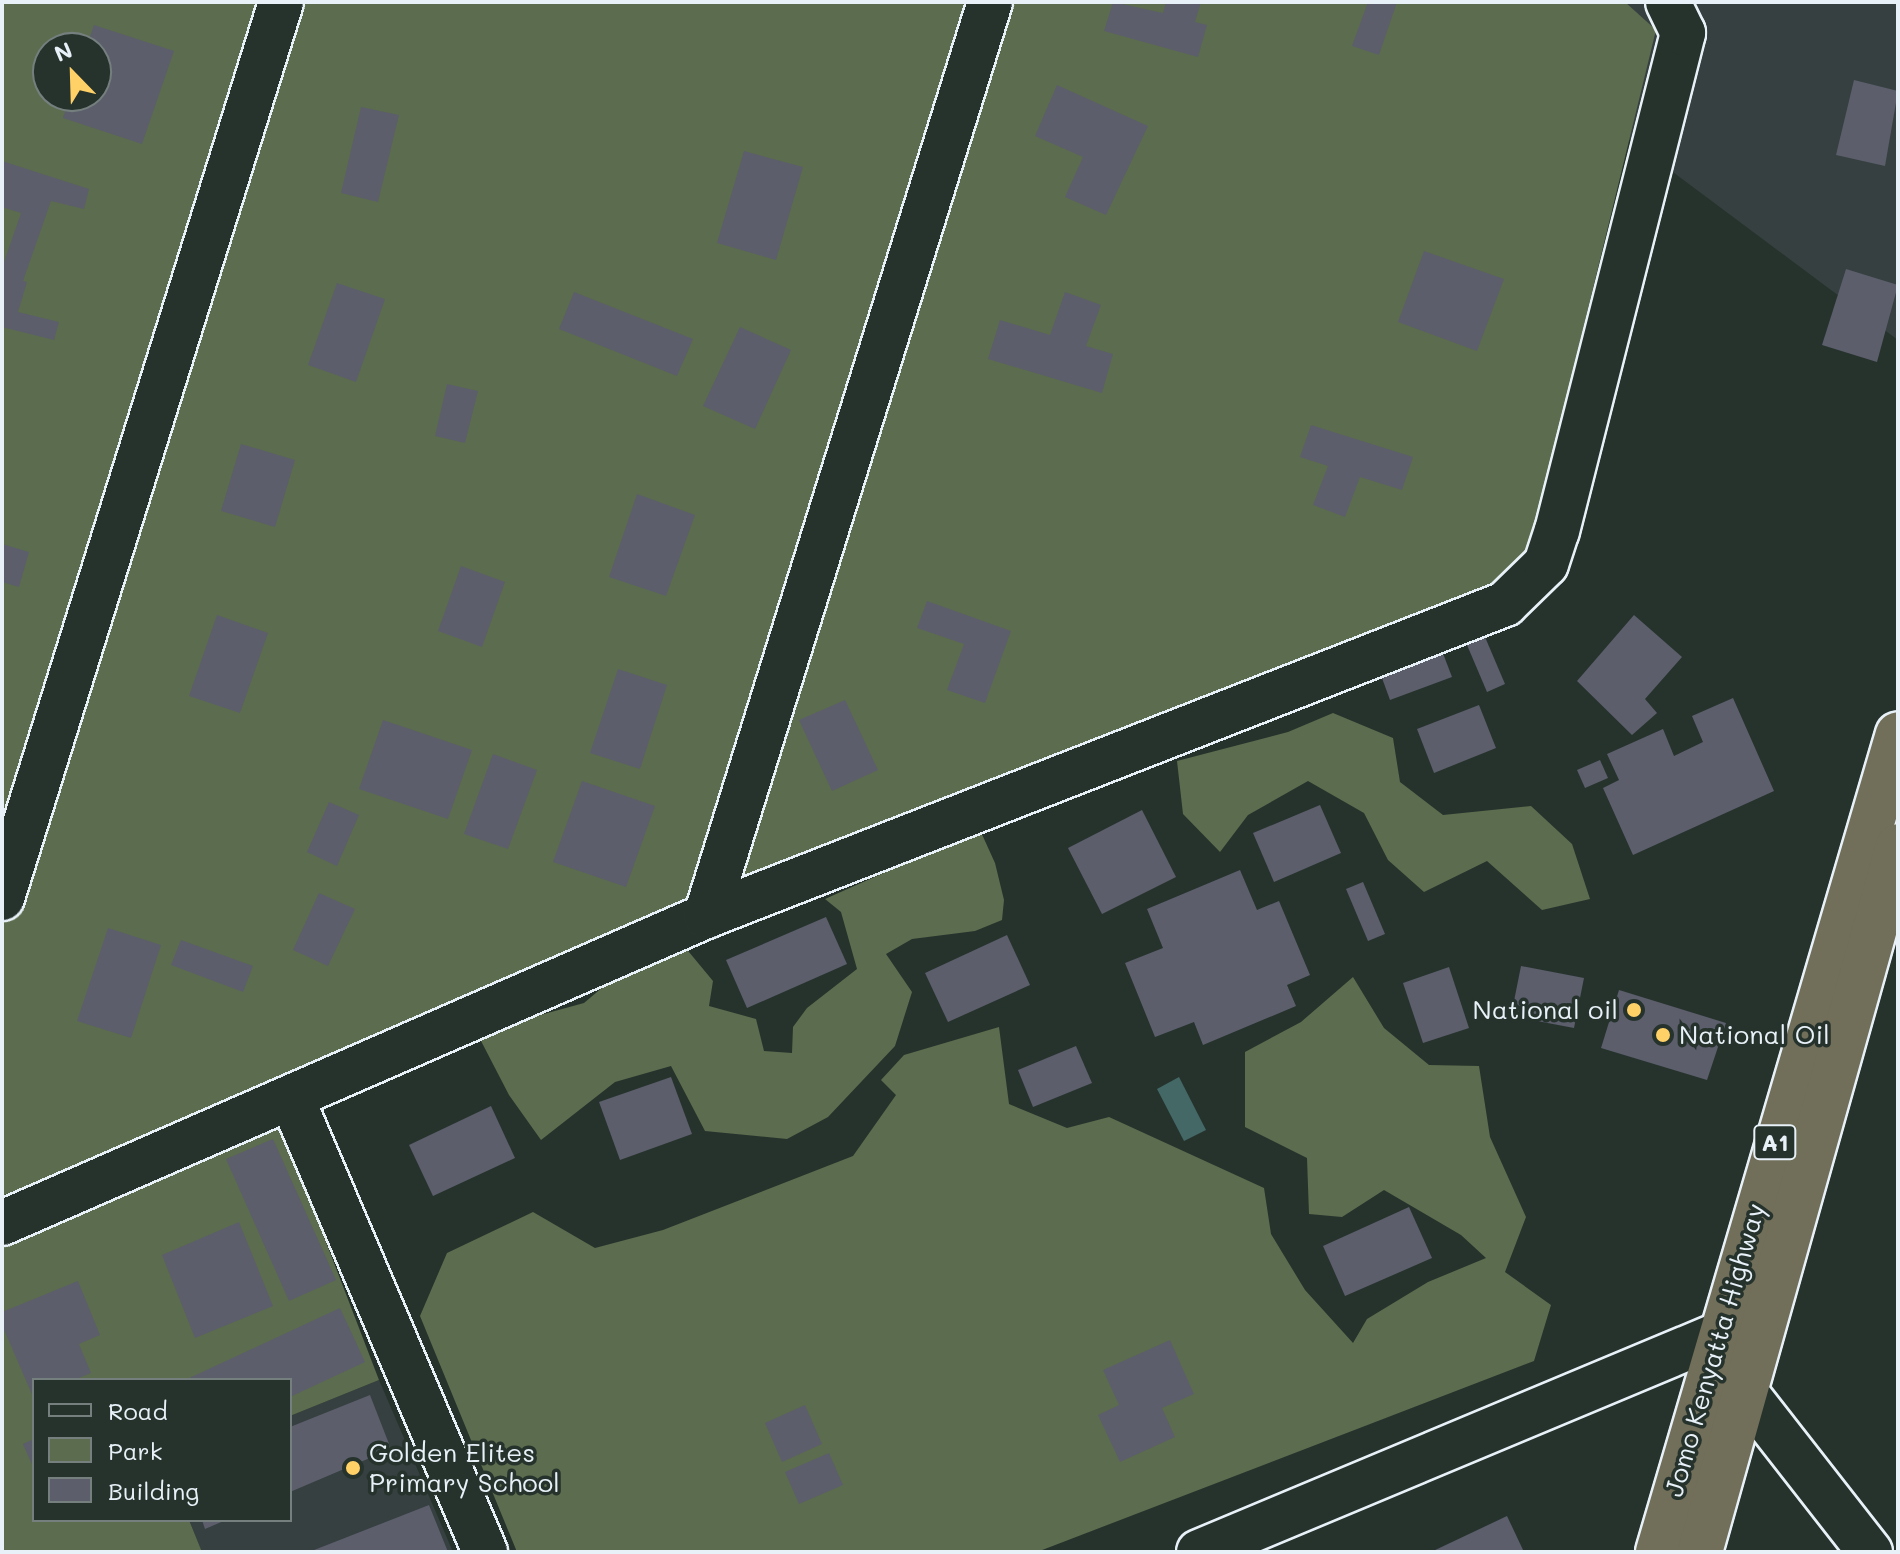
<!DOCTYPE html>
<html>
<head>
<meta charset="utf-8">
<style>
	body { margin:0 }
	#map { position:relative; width:1900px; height:1554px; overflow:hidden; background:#26332d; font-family:Mali,sans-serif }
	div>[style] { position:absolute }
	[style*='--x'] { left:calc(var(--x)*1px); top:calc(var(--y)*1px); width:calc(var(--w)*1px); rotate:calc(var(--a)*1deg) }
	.built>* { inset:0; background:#364040 }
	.green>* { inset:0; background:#5c6c4e }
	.water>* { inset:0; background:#436866 }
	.building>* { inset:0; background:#5c5e6b }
	.roads { filter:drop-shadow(2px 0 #e8f1f8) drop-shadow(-2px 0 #e8f1f8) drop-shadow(0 2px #e8f1f8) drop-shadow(0 -2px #e8f1f8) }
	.minor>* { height:44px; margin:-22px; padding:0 22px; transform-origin:22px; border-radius:22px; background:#26332d }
	.highway>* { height:44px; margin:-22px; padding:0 22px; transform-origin:22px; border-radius:22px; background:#716e59 }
	.dots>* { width:22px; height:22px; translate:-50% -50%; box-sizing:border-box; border:4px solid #26332d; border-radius:50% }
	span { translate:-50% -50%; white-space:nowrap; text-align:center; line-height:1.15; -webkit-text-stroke:7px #26332d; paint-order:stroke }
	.shield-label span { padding:2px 6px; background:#26332d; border:2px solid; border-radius:6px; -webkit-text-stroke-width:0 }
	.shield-label { font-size:24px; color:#e8f1f8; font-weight:700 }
	.poi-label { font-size:26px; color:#e8f1f8 }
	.right { translate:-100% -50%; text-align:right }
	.left { translate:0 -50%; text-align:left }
	.street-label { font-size:26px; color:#e8f1f8 }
	.frame { position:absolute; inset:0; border:4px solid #e8f1f8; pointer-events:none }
	.legend { position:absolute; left:32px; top:1378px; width:260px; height:144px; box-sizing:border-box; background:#26332d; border:2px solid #747f7e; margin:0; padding:10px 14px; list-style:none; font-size:24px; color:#e8f1f8 }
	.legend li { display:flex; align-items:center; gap:16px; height:40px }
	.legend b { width:40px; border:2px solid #747f7e }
	.north { position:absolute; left:32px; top:32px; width:80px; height:80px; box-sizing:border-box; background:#26332d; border:2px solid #747f7e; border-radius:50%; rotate:337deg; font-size:22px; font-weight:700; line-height:32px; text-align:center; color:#e8f1f8 }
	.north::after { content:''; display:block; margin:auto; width:28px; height:36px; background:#ffd166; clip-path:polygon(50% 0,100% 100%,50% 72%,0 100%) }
</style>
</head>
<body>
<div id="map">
	<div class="built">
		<div style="clip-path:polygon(1448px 2px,1898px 2px,1898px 340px,1630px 140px,1448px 23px)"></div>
		<div style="clip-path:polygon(379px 1380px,453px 1552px,202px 1552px,189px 1520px,290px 1520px,290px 1416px)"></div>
	</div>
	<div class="green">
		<div style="clip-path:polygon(evenodd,2px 2px,1625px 2px,1656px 30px,1526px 563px,1486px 596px,2px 1196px,2px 2px,48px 48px,96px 48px,96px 96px,48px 96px,48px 48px)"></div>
		<div style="clip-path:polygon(1333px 713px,1393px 738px,1400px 782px,1443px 815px,1531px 806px,1572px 844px,1590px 899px,1542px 910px,1487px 861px,1424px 892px,1388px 860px,1364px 813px,1308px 781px,1248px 815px,1220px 852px,1183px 814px,1177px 761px,1288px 732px)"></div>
		<div style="clip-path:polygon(980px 830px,995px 863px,1004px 900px,1002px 920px,975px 931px,912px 939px,886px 954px,912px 992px,895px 1046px,828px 1117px,787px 1139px,705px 1131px,671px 1066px,615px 1082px,541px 1140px,509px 1095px,480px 1039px,511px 1023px,584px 1003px,610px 981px,684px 946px,713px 981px,709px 1006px,756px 1019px,764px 1051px,792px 1053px,793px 1027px,807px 1008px,857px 969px,841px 912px,825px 899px)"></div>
		<div style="clip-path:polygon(1353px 977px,1384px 1028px,1429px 1065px,1479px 1066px,1490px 1137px,1526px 1217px,1505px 1272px,1551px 1305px,1534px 1361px,1037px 1552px,517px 1552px,420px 1316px,447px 1253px,533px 1212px,595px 1248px,663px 1230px,853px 1156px,896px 1095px,881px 1080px,904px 1055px,999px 1027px,1009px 1104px,1067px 1128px,1109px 1117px,1264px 1188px,1271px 1234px,1305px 1290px,1353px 1343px,1367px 1319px,1428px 1282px,1486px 1258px,1461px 1235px,1384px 1190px,1342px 1217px,1309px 1214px,1307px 1158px,1245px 1127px,1245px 1052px,1301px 1022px)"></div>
		<div style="clip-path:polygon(281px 1125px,379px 1380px,290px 1416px,290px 1380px,34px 1380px,34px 1520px,189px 1520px,202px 1552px,2px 1552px,2px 1236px)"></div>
	</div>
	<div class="water">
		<div style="clip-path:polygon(1179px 1077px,1206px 1130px,1184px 1141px,1157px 1089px)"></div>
	</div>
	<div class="building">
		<div style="clip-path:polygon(1113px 2px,1163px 13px,1166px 2px,1201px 2px,1195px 22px,1207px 25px,1198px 57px,1104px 31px)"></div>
		<div style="clip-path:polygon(1368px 2px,1397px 2px,1379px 55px,1352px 46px)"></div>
		<div style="clip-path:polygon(94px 25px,174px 51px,142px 144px,63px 118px,70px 96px,96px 96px,96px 48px,86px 48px)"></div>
		<div style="clip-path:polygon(1854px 80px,1898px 91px,1885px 166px,1836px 155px)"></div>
		<div style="clip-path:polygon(1057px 85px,1148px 126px,1106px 215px,1065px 197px,1083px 157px,1035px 136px)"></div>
		<div style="clip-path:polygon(361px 107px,399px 115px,378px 202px,341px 193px)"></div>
		<div style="clip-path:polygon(744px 151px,803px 167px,776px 260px,717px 243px)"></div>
		<div style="clip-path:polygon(2px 161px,89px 189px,84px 209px,51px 201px,23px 281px,27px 282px,18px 312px,59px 322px,54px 340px,2px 327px,2px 268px,21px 213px,2px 207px)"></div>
		<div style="clip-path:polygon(1424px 251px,1504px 279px,1477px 351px,1398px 322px)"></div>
		<div style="clip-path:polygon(1846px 269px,1898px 285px,1877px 362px,1822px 345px)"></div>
		<div style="clip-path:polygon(337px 283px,385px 299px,356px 382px,308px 365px)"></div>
		<div style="clip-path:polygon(574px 292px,693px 339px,677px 376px,559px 329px)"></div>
		<div style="clip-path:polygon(1065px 292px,1101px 305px,1086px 346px,1113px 354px,1102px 393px,988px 359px,1000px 320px,1050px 335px)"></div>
		<div style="clip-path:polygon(740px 327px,791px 350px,755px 429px,703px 406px)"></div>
		<div style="clip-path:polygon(447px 384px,478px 391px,465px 443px,435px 436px)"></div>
		<div style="clip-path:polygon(1311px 425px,1413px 457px,1402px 490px,1360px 477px,1345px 517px,1313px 505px,1328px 466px,1300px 457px)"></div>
		<div style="clip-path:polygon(241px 444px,295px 460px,275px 527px,221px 511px)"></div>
		<div style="clip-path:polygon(637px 494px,695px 515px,666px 596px,609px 577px)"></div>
		<div style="clip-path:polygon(2px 544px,29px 552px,19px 587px,2px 582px)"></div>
		<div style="clip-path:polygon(461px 566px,505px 582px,482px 647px,438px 631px)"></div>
		<div style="clip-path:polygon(927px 601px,1011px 631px,985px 703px,947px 690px,964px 644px,917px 628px)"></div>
		<div style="clip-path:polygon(217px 615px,268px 633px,240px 713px,189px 696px)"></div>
		<div style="clip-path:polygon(1634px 615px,1682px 657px,1645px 699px,1657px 713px,1632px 735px,1577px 681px)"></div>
		<div style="clip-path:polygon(1485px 637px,1505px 684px,1487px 692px,1467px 645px)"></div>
		<div style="clip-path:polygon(1439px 643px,1452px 677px,1390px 700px,1378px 667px)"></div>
		<div style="clip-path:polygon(618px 669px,667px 685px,640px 769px,590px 753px)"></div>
		<div style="clip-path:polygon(1733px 698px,1774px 791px,1633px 855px,1603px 788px,1619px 780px,1607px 754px,1663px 729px,1674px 756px,1703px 742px,1692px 716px)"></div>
		<div style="clip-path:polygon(845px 700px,878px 770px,832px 791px,799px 720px)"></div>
		<div style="clip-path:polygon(1479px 705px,1496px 748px,1434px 773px,1417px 729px)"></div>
		<div style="clip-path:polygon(383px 720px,472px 750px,448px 819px,359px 789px)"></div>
		<div style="clip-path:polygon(493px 754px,537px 770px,508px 849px,464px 834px)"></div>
		<div style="clip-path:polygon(1600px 760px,1608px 778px,1585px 788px,1577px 770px)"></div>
		<div style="clip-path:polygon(582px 781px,655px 806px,626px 887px,553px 862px)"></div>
		<div style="clip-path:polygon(329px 802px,359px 815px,337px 866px,307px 852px)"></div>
		<div style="clip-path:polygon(1320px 805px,1341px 853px,1274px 882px,1253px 833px)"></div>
		<div style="clip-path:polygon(1142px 810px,1176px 877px,1102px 914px,1068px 848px)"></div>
		<div style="clip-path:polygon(1240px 870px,1257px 910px,1279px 901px,1310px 975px,1287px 985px,1296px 1006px,1203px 1045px,1194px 1022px,1155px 1037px,1125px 963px,1163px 948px,1147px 909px)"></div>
		<div style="clip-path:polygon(1363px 882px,1385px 934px,1368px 941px,1346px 889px)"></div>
		<div style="clip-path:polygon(319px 893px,355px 909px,328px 966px,293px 950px)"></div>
		<div style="clip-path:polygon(826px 917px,847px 964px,747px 1008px,726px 960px)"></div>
		<div style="clip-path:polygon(108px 928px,161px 945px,131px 1038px,77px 1021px)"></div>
		<div style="clip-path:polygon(1007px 935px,1030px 985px,948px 1022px,925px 973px)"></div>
		<div style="clip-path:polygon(181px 940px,253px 966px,243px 992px,171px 965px)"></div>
		<div style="clip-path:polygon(1521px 966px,1584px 978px,1574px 1028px,1511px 1016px)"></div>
		<div style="clip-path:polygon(1449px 967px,1469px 1028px,1423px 1043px,1403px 983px)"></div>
		<div style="clip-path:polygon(1619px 990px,1726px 1023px,1707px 1080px,1601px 1048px)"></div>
		<div style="clip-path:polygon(1076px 1046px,1092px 1083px,1033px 1107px,1018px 1070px)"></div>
		<div style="clip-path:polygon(671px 1077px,692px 1134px,620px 1160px,599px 1102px)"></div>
		<div style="clip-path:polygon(491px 1106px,515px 1158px,433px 1196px,409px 1145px)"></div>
		<div style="clip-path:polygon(273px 1139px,336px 1280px,289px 1301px,226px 1159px)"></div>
		<div style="clip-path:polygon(1409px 1207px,1432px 1258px,1345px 1296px,1323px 1246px)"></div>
		<div style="clip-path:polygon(239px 1222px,273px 1306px,195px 1338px,162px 1255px)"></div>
		<div style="clip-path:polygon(78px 1281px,100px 1335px,79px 1344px,91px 1373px,74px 1380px,34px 1380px,34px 1399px,2px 1325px,2px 1312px)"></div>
		<div style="clip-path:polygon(340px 1308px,365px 1362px,290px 1397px,290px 1380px,185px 1380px)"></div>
		<div style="clip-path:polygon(1170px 1340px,1194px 1394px,1162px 1408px,1175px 1437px,1120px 1462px,1098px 1415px,1119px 1405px,1103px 1370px)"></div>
		<div style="clip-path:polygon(370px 1395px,391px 1449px,290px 1492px,290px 1427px)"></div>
		<div style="clip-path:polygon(805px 1405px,822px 1444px,782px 1462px,765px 1423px)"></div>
		<div style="clip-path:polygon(34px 1439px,34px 1469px,23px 1444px)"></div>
		<div style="clip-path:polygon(829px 1453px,843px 1485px,799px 1504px,785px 1472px)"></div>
		<div style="clip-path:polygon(429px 1505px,448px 1552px,309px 1552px)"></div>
		<div style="clip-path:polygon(1507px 1516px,1524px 1552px,1431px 1552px)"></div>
		<div style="clip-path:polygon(202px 1520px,226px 1520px,205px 1529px)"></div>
	</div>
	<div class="roads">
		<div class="minor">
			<div style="--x:2;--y:898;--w:938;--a:-72.7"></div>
			<div style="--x:706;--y:916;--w:957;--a:-72.74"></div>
			<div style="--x:291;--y:1097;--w:495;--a:66.9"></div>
			<div style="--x:2;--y:1223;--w:768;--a:-23.56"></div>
			<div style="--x:706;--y:916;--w:858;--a:-21.33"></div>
			<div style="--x:1505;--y:604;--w:57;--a:-44.3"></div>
			<div style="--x:1546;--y:564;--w:35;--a:-72"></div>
			<div style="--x:1557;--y:531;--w:514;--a:-75.8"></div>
			<div style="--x:1683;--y:33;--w:34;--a:-116"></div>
			<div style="--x:1745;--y:1392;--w:203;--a:52"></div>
			<div style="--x:1199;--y:1552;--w:563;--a:-22.69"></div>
		</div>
		<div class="highway">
			<div style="--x:1658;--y:1552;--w:852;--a:-73.65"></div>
			<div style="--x:1700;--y:1552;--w:733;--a:-74.33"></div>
		</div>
	</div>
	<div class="dots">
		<div style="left:1634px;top:1010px;background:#ffd166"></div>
		<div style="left:1663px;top:1035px;background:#ffd166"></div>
		<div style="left:353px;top:1468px;background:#ffd166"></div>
	</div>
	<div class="shield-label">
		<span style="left:1775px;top:1142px">A1</span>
	</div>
	<div class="poi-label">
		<span class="right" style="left:1618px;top:1010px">National oil</span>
		<span class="left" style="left:1679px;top:1035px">National Oil</span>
		<span class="left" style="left:369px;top:1468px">Golden Elites<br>Primary School</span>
	</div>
	<div class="street-label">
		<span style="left:1715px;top:1350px;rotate:-74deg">Jomo Kenyatta Highway</span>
	</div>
	<div class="frame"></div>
	<ul class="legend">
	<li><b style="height:10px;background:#26332d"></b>Road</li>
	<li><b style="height:22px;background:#5c6c4e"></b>Park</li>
	<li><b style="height:22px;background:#5c5e6b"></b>Building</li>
	</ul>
	<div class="north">N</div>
</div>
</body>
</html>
